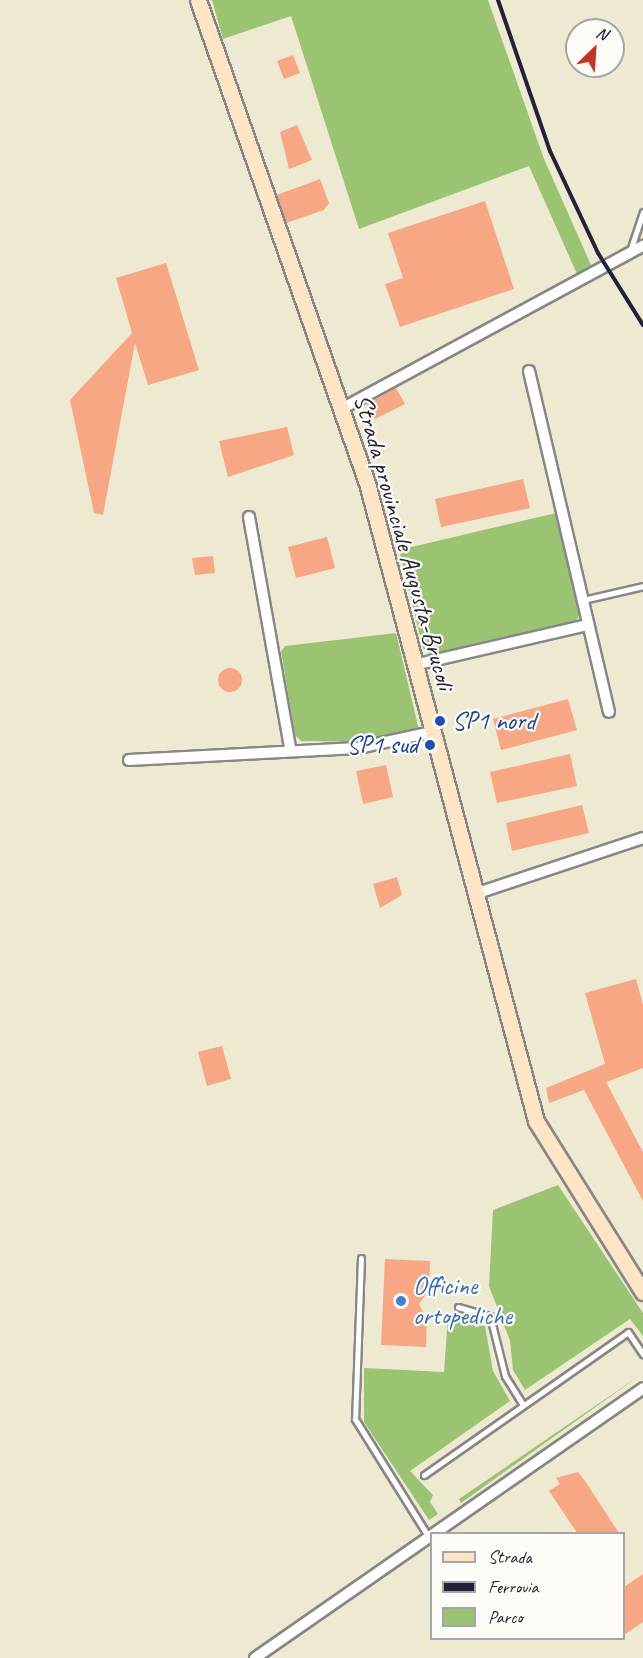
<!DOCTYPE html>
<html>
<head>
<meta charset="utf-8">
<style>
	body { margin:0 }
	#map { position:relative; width:643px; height:1658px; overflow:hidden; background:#eeead2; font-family:Caveat,sans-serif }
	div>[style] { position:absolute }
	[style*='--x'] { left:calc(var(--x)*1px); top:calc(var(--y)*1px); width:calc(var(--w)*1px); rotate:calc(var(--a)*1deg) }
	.green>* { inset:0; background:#9ac471 }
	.building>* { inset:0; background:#f7a783 }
	.round { border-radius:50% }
	.roads { filter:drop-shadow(2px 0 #888686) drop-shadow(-2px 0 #888686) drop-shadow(0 2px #888686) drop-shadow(0 -2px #888686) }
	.lane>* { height:5px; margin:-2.5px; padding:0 2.5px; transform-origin:2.5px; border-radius:2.5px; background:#fff }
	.street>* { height:10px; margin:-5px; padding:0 5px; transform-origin:5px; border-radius:5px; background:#fff }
	.secondary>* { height:15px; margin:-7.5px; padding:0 7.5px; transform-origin:7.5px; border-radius:7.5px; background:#fde5c5 }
	.rail>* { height:4px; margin:-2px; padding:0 2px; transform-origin:2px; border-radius:2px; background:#22223b }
	.dots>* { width:16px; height:16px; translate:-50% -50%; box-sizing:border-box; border:3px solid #fdfcf7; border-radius:50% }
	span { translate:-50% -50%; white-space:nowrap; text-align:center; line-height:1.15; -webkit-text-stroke:4.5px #fdfcf7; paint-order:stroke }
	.street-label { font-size:26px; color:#22223b }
	.transit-label { font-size:26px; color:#164399 }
	.left { translate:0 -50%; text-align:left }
	.right { translate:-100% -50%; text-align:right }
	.shop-label { font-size:26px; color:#366cbe }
	.legend { position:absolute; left:430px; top:1532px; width:195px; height:108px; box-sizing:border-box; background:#fdfcf7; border:2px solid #a5a5ac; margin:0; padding:8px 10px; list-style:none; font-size:18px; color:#22223b }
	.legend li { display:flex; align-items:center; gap:12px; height:30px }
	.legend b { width:30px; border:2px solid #a5a5ac }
	.north { position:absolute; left:565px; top:18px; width:60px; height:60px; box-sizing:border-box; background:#fdfcf7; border:2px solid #a5a5ac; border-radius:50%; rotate:25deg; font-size:16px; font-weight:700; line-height:24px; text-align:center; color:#22223b }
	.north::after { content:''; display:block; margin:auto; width:21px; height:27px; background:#c8321e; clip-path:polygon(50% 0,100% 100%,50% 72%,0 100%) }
</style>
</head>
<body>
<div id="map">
	<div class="green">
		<div style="clip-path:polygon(212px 0,488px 0,544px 159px,591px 265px,577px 274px,529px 166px,359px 229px,291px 16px,223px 39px)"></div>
		<div style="clip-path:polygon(556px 513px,580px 613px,576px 622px,430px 655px,423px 648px,399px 550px)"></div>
		<div style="clip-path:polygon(396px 633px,419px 730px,367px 742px,301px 741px,295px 735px,281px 652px,285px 646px)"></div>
		<div style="clip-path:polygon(558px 1185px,643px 1313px,643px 1336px,630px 1319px,525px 1390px,513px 1370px,510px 1341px,489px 1286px,493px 1210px)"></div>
		<div style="clip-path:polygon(448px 1315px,485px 1326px,493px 1371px,510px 1401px,410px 1471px,433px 1495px,430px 1502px,438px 1514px,429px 1520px,364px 1422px,364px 1368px,444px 1372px)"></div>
		<div style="clip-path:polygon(642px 1374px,461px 1503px,459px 1499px)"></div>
	</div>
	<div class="building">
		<div style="clip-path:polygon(293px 55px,300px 73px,284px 79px,277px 61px)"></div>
		<div style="clip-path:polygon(297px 125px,312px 160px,289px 169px,280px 132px)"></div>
		<div style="clip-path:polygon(320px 179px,329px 203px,324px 210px,286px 223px,277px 195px)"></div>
		<div style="clip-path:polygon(485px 201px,514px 289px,400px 327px,385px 284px,403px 278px,388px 233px)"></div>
		<div style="clip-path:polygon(166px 263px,199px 370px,148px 385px,135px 343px,103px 515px,94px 513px,70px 400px,132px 333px,116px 278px)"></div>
		<div style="clip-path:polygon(396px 388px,405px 404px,375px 419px,367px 404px)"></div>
		<div style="clip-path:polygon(287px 427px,294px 455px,228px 477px,219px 441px)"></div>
		<div style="clip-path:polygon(523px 479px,530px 508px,441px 527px,435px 499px)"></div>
		<div style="clip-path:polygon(327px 537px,335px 568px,296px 578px,288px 547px)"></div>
		<div style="clip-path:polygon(213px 556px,215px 573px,195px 575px,192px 558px)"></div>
		<div class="round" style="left:218px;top:668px;width:24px;height:24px"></div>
		<div style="clip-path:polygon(568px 699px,577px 730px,501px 750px,493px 719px)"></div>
		<div style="clip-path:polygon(570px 754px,577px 786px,497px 803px,490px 772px)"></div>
		<div style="clip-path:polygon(386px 765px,393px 797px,363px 804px,356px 771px)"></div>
		<div style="clip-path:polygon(582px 805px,589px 833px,512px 851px,506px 823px)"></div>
		<div style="clip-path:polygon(397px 877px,402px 895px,380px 908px,373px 884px)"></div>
		<div style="clip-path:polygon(636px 979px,643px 1005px,643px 1068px,606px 1082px,643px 1152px,643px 1201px,584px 1090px,549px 1103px,546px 1088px,605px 1064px,585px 993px)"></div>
		<div style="clip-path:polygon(222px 1046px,231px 1079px,207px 1086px,198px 1052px)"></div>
		<div style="clip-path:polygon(385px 1259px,430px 1261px,429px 1290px,419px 1304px,427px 1319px,426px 1347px,381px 1345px)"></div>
		<div style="clip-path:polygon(578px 1472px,585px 1481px,619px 1533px,577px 1533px,549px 1491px,560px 1484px,556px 1478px)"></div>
		<div style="clip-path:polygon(643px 1574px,643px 1622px,624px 1635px,624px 1587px)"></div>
	</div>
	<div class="roads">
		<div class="lane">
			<div style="--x:630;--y:251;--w:41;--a:-71.6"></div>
			<div style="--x:583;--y:600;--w:62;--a:-13.1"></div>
			<div style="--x:361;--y:1258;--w:161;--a:92.1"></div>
			<div style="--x:355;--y:1419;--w:138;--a:58"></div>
			<div style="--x:458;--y:1307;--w:33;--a:16"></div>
			<div style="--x:490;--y:1316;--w:62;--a:76"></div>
			<div style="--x:505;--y:1376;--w:34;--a:58"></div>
			<div style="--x:424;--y:1475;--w:249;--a:-35"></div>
			<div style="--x:628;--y:1332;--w:27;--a:56"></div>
		</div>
		<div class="street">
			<div style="--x:529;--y:371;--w:350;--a:76.8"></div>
			<div style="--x:343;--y:408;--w:341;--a:-28.4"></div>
			<div style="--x:249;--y:517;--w:235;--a:79.9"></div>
			<div style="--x:414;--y:665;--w:178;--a:-13"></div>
			<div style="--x:129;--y:760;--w:229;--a:-3"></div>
			<div style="--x:358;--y:748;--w:76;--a:-12.2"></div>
			<div style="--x:475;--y:894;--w:177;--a:-18.4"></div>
			<div style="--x:255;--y:1658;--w:473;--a:-34.8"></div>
		</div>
		<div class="secondary">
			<div style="--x:198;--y:0;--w:512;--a:70.72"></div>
			<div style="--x:367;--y:483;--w:660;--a:75.16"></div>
			<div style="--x:536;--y:1121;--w:202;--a:58"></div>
		</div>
	</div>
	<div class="rail">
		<div style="--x:498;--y:0;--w:160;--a:71"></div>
		<div style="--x:550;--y:151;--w:113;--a:64.8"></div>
		<div style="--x:598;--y:253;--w:85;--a:58"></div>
	</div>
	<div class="dots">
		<div style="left:440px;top:721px;background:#1a4fb4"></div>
		<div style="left:430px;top:745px;background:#1a4fb4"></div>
		<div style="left:401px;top:1301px;background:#3f7fe0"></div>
	</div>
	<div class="street-label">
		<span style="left:404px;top:542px;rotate:74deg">Strada provinciale Augusta-Brucoli</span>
	</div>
	<div class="transit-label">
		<span class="left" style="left:452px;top:721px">SP1 nord</span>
		<span class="right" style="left:418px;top:745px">SP1 sud</span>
	</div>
	<div class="shop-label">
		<span class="left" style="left:413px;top:1301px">Officine<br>ortopediche</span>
	</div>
	<ul class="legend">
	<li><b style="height:8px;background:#fde5c5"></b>Strada</li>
	<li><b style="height:8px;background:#22223b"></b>Ferrovia</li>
	<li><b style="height:16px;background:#9ac471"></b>Parco</li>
	</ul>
	<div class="north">N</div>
</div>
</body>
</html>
